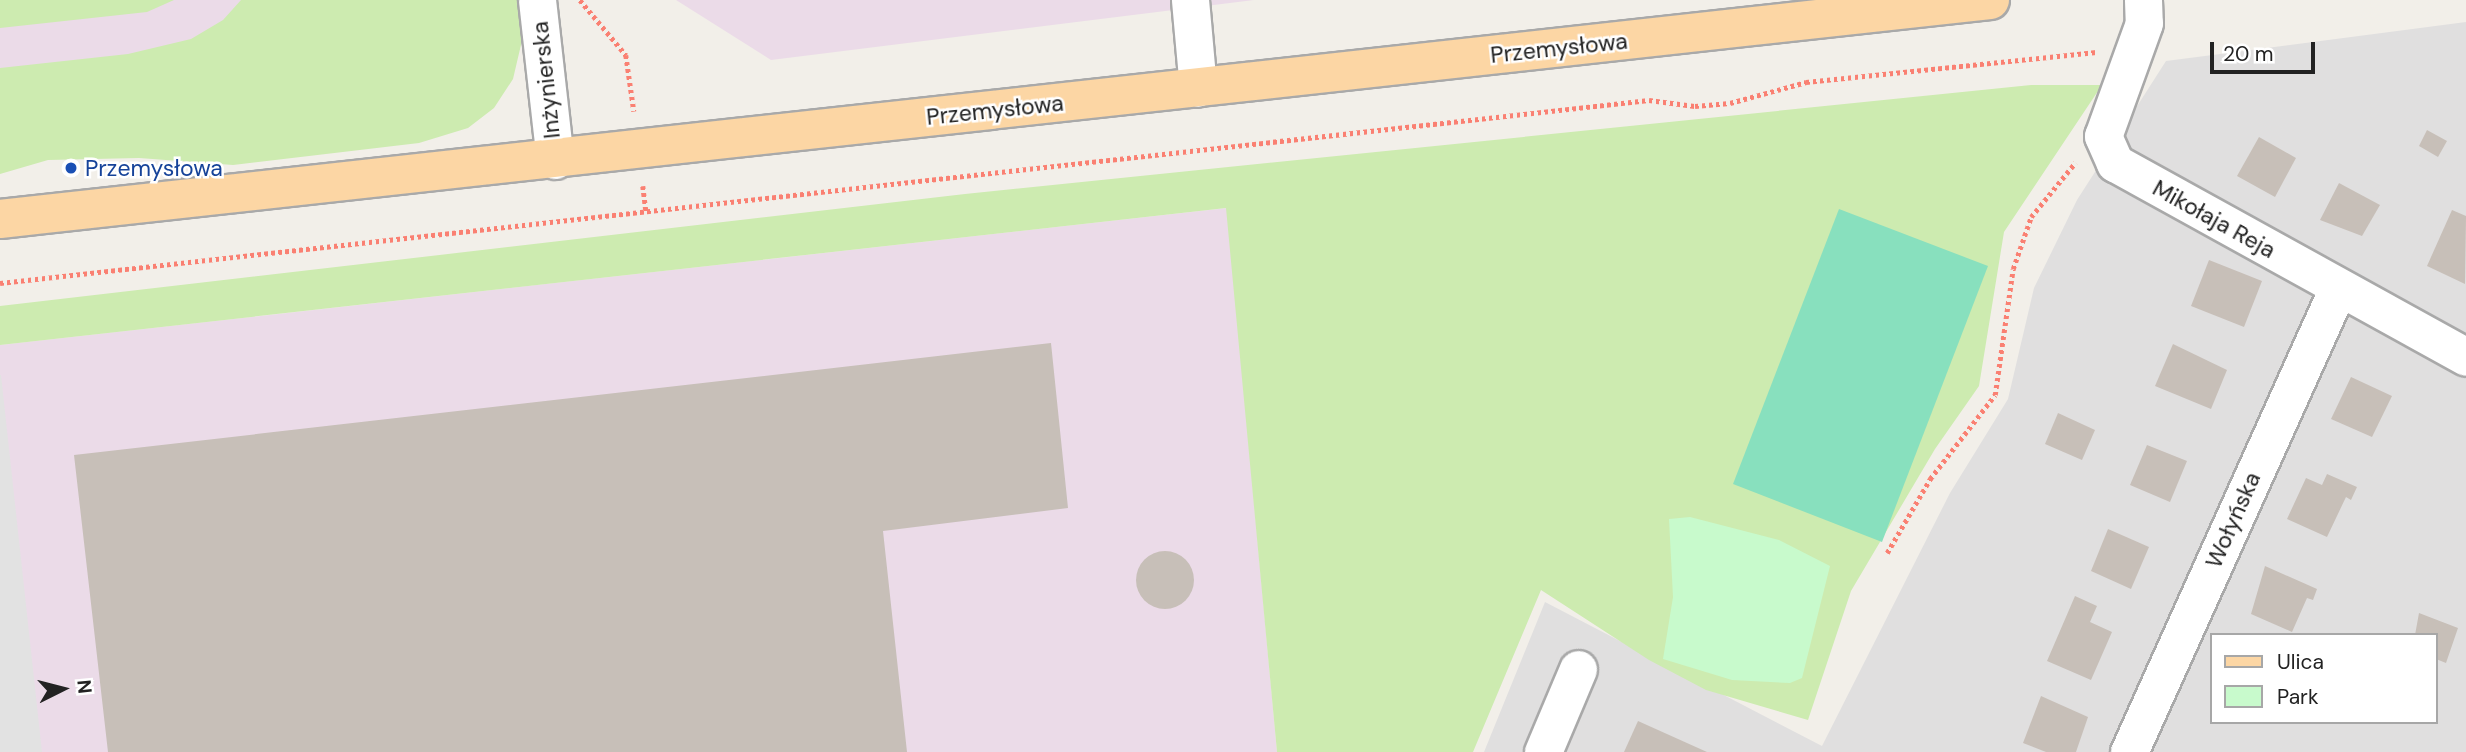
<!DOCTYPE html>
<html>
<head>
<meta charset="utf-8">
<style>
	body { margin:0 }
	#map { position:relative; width:2466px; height:752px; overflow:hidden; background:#f2efe9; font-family:"DM Sans",sans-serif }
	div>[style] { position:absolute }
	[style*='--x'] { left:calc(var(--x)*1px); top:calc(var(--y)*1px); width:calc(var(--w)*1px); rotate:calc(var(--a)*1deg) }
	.residential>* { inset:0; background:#e0dfdf }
	.industrial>* { inset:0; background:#ebdbe8 }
	.grass>* { inset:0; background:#cdebb0 }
	.park>* { inset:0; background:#c8facc }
	.pitch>* { inset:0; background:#88e0be }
	.parking>* { inset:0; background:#e2e2e2 }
	.building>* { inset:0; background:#c7bfb8 }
	.round { border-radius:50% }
	.path>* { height:4.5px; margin-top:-2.25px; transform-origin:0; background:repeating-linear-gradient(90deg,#fa8072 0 3.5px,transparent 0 7px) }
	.roads { filter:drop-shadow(2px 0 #a9a9a9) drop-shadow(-2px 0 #a9a9a9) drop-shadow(0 2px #a9a9a9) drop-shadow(0 -2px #a9a9a9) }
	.minor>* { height:37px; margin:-18.5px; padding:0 18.5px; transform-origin:18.5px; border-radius:18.5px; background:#fff }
	.major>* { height:38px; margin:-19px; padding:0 19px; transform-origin:19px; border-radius:19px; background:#fcd6a4 }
	.dots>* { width:19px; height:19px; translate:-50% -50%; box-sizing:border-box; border:4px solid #fff; border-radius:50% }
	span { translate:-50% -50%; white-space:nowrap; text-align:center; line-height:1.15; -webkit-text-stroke:5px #fff; paint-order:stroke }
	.street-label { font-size:23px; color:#222 }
	.transit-label { font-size:23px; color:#164399 }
	.left { translate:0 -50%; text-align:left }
	.legend { position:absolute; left:2210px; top:633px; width:228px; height:91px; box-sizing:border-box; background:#fff; border:2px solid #a7a7a7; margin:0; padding:9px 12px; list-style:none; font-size:21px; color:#222 }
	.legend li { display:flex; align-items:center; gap:14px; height:35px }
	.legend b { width:35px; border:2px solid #a7a7a7 }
	.north { position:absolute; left:28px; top:654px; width:70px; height:70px; -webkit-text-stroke:5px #fff; paint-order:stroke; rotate:84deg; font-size:19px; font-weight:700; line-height:28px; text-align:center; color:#222 }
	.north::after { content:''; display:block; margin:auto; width:24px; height:32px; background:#222; clip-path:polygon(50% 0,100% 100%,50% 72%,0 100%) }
	.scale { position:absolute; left:2210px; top:42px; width:105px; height:32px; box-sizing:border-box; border:4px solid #222; border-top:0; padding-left:9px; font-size:21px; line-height:24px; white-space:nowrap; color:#222; -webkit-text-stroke:5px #fff; paint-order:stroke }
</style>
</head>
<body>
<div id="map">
	<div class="residential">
		<div style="clip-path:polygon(evenodd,2466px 22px,2466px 752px,1484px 752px,1545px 602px,1822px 746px,1950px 493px,2008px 399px,2034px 288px,2077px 200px,2166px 61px,2466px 22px,2212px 635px,2436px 635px,2436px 722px,2212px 722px,2212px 635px)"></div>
	</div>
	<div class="industrial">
		<div style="clip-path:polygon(0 0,434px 0,0 134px)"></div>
		<div style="clip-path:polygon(676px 0,1254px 0,771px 60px)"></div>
		<div style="clip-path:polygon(1227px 208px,1277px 752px,0 752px,0 345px)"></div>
	</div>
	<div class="grass">
		<div style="clip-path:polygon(0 0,174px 0,147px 12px,0 28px)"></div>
		<div style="clip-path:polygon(241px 0,520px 0,524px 32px,513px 79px,494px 108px,468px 128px,419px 143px,233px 165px,139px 158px,48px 160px,0 174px,0 68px,128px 54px,191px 39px,223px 20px)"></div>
		<div style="clip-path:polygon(2031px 85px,2102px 85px,2004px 232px,1979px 386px,1935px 449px,1851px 591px,1808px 720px,1706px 690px,1649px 660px,1541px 590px,1473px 752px,1277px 752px,1226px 208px,0 345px,0 306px,965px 194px)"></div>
	</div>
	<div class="park">
		<div style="clip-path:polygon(1690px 517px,1779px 540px,1830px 566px,1802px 678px,1790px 683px,1732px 680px,1663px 659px,1673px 597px,1669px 519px)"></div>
	</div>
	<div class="pitch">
		<div style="clip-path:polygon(1839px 209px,1988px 266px,1882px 542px,1733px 484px)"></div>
	</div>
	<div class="parking">
		<div style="clip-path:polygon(0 375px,1px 375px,42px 752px,0 752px)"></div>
	</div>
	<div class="building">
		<div style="clip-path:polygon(2427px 130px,2447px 141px,2438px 157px,2419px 146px)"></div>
		<div style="clip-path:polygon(2259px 137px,2296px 158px,2275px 197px,2237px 176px)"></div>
		<div style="clip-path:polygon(2339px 183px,2380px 205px,2362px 236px,2320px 220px)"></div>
		<div style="clip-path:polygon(2452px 210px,2466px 216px,2465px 284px,2427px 266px)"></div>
		<div style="clip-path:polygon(2209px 260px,2262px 281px,2244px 327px,2191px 306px)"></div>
		<div style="clip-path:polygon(1051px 343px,1068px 508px,883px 531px,907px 752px,108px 752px,74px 455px)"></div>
		<div style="clip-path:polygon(2173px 344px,2227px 370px,2211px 409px,2155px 386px)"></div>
		<div style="clip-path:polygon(2351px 377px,2392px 396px,2372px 437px,2331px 419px)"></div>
		<div style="clip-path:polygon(2058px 413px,2095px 430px,2082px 460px,2045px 444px)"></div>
		<div style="clip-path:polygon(2147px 445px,2187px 461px,2170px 502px,2130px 485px)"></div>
		<div style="clip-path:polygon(2327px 474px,2357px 487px,2351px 500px,2346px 497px,2327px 537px,2287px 519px,2306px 478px,2322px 485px)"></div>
		<div style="clip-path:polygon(2108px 529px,2149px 547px,2131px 589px,2091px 571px)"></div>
		<div class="round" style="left:1136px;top:551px;width:58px;height:58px"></div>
		<div style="clip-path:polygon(2265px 566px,2317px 589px,2313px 600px,2307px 598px,2292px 632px,2251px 614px)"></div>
		<div style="clip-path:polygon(2075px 596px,2097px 606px,2090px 622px,2112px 632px,2091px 680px,2047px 661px)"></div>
		<div style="clip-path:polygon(2419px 613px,2458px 628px,2446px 663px,2436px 659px,2436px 635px,2415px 635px)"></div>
		<div style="clip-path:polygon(2041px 696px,2088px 717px,2076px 752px,2046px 752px,2023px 743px)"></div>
		<div style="clip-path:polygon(1638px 721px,1707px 752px,1624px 752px)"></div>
	</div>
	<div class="path">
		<div style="--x:580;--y:0;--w:72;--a:50.1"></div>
		<div style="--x:626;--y:55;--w:57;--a:81.9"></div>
		<div style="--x:643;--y:186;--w:25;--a:83"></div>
		<div style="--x:0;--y:283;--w:1659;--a:-6.33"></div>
		<div style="--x:1649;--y:100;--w:46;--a:7.4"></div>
		<div style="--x:1695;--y:106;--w:35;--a:-5"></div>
		<div style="--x:1730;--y:103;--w:79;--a:-15.4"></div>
		<div style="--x:1806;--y:82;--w:292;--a:-5.9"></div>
		<div style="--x:1887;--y:553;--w:86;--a:-59.8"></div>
		<div style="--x:1930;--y:479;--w:106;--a:-52.3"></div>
		<div style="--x:1995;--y:395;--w:127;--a:-81.9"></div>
		<div style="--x:2013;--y:269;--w:55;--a:-70.9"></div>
		<div style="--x:2031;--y:217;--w:70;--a:-50.8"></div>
	</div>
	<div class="roads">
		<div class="minor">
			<div style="--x:537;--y:0;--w:161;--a:83.6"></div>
			<div style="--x:1190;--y:0;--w:88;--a:84.8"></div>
			<div style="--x:2143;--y:0;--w:23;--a:88"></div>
			<div style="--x:2144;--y:23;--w:120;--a:109.9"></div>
			<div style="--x:2103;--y:136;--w:30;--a:66"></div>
			<div style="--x:2115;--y:163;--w:401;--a:28.9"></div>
			<div style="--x:1543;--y:752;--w:90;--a:-67.1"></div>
			<div style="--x:2129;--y:752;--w:509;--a:-65.75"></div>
		</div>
		<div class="major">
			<div style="--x:0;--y:219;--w:2002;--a:-6.28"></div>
		</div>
	</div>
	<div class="dots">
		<div style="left:71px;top:168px;background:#1a4fb4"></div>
	</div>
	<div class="street-label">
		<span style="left:1559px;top:48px;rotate:-6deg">Przemysłowa</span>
		<span style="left:546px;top:80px;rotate:-96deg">Inżynierska</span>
		<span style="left:995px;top:110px;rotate:-6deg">Przemysłowa</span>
		<span style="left:2214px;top:219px;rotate:29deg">Mikołaja Reja</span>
		<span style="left:2233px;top:520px;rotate:-66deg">Wołyńska</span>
	</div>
	<div class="transit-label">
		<span class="left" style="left:85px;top:168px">Przemysłowa</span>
	</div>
	<ul class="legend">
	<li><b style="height:9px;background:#fcd6a4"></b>Ulica</li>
	<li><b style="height:19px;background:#c8facc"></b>Park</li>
	</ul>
	<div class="north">N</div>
	<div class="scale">20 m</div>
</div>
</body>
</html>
